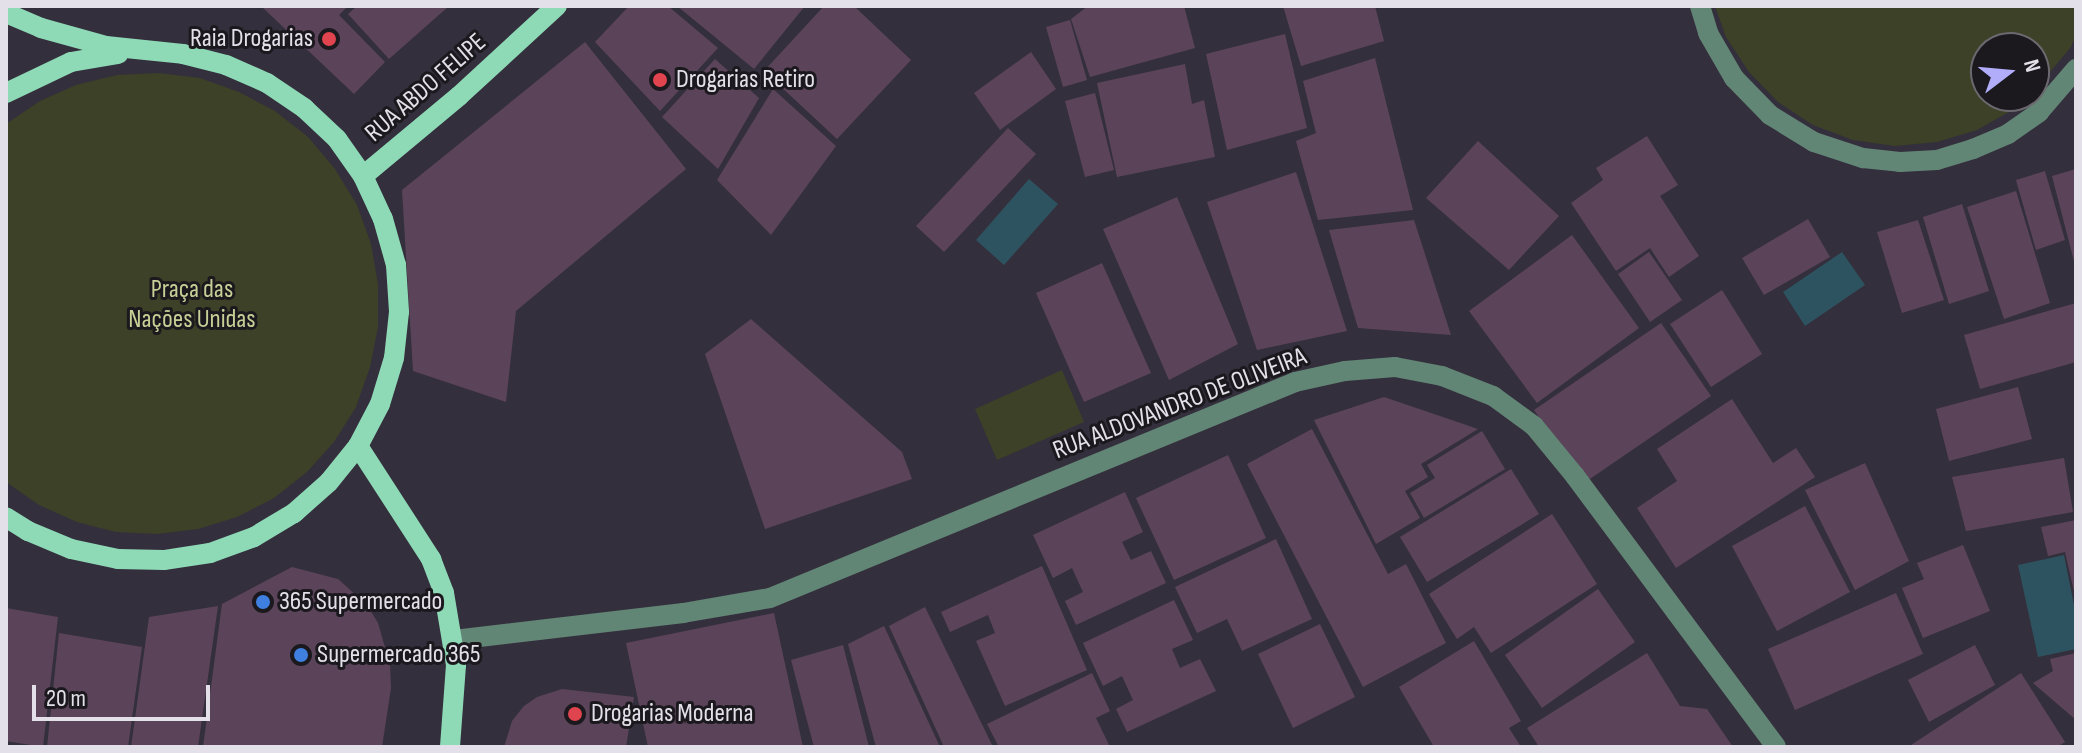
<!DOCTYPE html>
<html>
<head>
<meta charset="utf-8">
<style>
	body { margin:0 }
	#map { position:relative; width:2082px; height:753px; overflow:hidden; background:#342f3c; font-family:"Sofia Sans Condensed",sans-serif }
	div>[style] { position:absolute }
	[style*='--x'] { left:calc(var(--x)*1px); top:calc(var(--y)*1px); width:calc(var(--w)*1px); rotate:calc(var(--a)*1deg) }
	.green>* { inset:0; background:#3d4127 }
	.water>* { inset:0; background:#2e5360 }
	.building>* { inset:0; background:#5b445a }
	.minor>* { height:20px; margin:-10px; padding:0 10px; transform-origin:10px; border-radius:10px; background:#628675 }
	.major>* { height:20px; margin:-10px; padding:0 10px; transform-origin:10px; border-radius:10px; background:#8edab7 }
	.dots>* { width:22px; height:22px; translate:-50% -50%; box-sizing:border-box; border:4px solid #1b191e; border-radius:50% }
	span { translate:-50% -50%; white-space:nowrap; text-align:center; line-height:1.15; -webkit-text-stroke:6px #1b191e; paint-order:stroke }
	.poi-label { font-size:26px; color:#e4e0e9 }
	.right { translate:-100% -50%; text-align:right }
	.left { translate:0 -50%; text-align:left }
	.street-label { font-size:26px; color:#e4e0e9 }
	.park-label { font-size:26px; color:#c6d096 }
	.frame { position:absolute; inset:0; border:8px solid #e4e0e9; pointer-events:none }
	.north { position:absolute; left:1970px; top:32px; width:80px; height:80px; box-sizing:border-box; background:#1b191e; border:2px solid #6b696f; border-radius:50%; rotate:74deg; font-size:22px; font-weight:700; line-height:32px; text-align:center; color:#e4e0e9 }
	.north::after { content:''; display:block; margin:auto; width:28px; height:36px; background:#b1adfa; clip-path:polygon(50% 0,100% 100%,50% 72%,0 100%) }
	.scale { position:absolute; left:32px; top:685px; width:178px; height:36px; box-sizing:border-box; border:4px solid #e4e0e9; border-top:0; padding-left:10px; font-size:24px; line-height:28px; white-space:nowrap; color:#e4e0e9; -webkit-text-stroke:6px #1b191e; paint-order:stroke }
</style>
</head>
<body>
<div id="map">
	<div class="green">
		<div style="clip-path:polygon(1715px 6px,2076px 6px,2076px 34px,2071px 47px,2034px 91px,2034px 48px,1986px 48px,1986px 96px,2029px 96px,2014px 109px,1977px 130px,1937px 142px,1895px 146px,1853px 140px,1813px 125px,1778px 102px,1749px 72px,1726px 37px)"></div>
		<div style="clip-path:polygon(158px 73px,200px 78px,239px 92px,275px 111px,308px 137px,335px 169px,357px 205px,371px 244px,378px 284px,378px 327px,370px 367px,356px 407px,334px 442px,307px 472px,274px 498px,237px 517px,198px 529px,157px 534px,116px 532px,77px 522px,39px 505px,6px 482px,6px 124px,40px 101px,76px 85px,117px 75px)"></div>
		<div style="clip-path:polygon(1062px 370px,1084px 422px,997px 460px,975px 409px)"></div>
	</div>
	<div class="water">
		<div style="clip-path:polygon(1029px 179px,1058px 204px,1004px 265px,976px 240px)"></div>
		<div style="clip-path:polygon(1842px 252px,1865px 285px,1805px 326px,1783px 292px)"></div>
		<div style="clip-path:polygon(2064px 555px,2076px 615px,2076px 649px,2038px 657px,2018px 565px)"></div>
	</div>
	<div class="building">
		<div style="clip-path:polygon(261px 6px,348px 6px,339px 15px,385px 62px,354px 94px)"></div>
		<div style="clip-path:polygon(357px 6px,449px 6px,389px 59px,348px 14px)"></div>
		<div style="clip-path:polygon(629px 6px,668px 6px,718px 48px,660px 111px,595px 42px)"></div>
		<div style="clip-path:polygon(677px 6px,805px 6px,754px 69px)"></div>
		<div style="clip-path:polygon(824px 6px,854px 6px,911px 60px,837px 139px,764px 71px)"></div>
		<div style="clip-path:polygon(1088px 6px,1184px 6px,1195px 48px,1090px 77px,1071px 19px)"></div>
		<div style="clip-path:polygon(1283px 6px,1375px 6px,1384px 41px,1301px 66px)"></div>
		<div style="clip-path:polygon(1070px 20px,1087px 80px,1063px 87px,1046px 27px)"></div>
		<div style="clip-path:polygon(1285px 34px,1307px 128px,1227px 150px,1206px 54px)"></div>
		<div style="clip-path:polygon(585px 42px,686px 169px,516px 311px,506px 402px,413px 371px,402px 190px)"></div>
		<div style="clip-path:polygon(1031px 52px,1056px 89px,1000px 130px,974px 93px)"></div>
		<div style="clip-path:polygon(1375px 58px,1413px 210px,1318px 220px,1296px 141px,1316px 133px,1303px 81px)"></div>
		<div style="clip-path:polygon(715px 59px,759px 98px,718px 169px,662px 117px)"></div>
		<div style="clip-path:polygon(1185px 64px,1192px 104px,1204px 100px,1215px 157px,1117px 177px,1097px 83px)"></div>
		<div style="clip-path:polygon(773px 89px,836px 146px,771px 235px,717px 180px)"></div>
		<div style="clip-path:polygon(1095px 93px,1114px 170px,1085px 177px,1065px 101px)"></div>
		<div style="clip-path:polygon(1008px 128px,1036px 154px,944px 252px,916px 226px)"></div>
		<div style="clip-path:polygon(1647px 136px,1678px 185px,1660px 196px,1699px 256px,1669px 277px,1650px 248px,1616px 271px,1571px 203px,1603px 180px,1596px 168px)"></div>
		<div style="clip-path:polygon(1478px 141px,1559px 216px,1509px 270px,1426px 198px)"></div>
		<div style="clip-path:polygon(2076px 169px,2076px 265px,2075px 265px,2052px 176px)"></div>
		<div style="clip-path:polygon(2045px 171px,2065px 240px,2036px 250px,2016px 180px)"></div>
		<div style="clip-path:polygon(1296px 172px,1347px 331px,1257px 350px,1207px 202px)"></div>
		<div style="clip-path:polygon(2016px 191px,2050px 303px,2004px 319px,1967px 207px)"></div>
		<div style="clip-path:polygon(1177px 197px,1238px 344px,1169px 380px,1103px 229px)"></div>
		<div style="clip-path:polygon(1962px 204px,1989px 291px,1949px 304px,1923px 217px)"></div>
		<div style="clip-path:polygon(1808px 219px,1830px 257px,1764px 295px,1742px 258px)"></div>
		<div style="clip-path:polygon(1414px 220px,1451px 335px,1358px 328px,1329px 230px)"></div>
		<div style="clip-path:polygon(1918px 220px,1944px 300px,1902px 313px,1877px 232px)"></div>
		<div style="clip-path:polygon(1572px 235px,1639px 328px,1537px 403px,1469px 311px)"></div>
		<div style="clip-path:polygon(1649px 252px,1682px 300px,1650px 322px,1618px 274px)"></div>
		<div style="clip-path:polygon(1102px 263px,1151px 373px,1084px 402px,1036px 293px)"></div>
		<div style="clip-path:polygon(1722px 290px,1762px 354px,1711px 387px,1670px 324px)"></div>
		<div style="clip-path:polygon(2076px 303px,2076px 362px,1980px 389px,1964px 335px)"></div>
		<div style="clip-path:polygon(751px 319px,902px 452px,912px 479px,765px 529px,705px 354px)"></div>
		<div style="clip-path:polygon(1661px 323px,1711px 396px,1584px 483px,1534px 410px)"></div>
		<div style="clip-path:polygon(2018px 387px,2032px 439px,1949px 461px,1936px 409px)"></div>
		<div style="clip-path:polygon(1384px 397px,1478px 429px,1421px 464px,1428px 477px,1405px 491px,1420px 518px,1376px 544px,1314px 420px)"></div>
		<div style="clip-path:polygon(1732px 399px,1773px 463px,1796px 448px,1815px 477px,1676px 568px,1637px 508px,1677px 481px,1657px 449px)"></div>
		<div style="clip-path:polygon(1312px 429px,1388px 574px,1406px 564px,1446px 643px,1363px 687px,1247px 464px)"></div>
		<div style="clip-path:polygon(1482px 431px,1505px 469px,1424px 518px,1410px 493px,1435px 478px,1427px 465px)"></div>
		<div style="clip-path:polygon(1228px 455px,1266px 538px,1174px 580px,1136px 498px)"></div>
		<div style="clip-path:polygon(2064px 458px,2073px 512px,1966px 531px,1952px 477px)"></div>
		<div style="clip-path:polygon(1865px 463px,1909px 561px,1855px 590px,1805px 490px)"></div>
		<div style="clip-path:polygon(1511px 469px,1539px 514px,1427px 582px,1400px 537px)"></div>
		<div style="clip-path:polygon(1125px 492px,1143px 532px,1122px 542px,1131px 560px,1151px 551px,1166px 583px,1076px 625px,1065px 601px,1083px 592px,1072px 568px,1053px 578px,1033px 535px)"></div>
		<div style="clip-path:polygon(1805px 506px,1850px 592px,1777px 631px,1732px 546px)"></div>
		<div style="clip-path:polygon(1552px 514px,1597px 584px,1491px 653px,1474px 627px,1457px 639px,1429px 594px)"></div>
		<div style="clip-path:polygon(2076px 520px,2076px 596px,2075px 596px,2065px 552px,2048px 556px,2041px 527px)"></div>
		<div style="clip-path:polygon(1276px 539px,1312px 619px,1242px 651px,1227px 619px,1197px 633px,1175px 587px)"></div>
		<div style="clip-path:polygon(1963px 545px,1990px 611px,1923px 638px,1902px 588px,1924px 579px,1917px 563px)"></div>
		<div style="clip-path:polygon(1042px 566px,1087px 670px,1005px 706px,976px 641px,995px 633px,988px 615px,950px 632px,941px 612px)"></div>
		<div style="clip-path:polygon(292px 567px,338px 579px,367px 605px,378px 623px,390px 665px,391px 688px,382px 747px,203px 747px,222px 604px)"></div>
		<div style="clip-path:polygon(1598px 589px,1635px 642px,1542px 708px,1505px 655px)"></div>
		<div style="clip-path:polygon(1896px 593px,1923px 654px,1795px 710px,1768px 649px)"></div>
		<div style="clip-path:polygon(1174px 600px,1193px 640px,1172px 649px,1180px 668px,1200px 659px,1216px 691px,1127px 732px,1116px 709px,1133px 700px,1122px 676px,1103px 686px,1083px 643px)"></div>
		<div style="clip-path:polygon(218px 606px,198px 747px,131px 747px,149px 617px)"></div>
		<div style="clip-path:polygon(925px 607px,993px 747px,944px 747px,889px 626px)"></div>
		<div style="clip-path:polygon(6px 608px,58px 617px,43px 747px,6px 741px)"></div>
		<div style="clip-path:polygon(774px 613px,803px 747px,648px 747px,626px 643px)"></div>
		<div style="clip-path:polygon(1320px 624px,1355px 697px,1293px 728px,1258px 654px)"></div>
		<div style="clip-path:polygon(884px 626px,940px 747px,876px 747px,848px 644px)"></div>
		<div style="clip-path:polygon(59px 633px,142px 647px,128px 747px,47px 747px)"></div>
		<div style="clip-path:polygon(1474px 641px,1521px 721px,1509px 728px,1521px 747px,1434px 747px,1399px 687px)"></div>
		<div style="clip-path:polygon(843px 645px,869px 747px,814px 747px,791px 660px)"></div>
		<div style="clip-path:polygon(1975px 645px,1995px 685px,1929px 722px,1908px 680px)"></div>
		<div style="clip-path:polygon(1647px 653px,1680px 706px,1707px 709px,1733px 747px,1539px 747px,1527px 728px)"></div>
		<div style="clip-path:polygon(2076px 653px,2076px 720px,2033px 683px,2053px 671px,2050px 659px)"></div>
		<div style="clip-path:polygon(1092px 673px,1110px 711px,1096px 718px,1110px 747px,999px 747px,987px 724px)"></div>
		<div style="clip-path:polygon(2021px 673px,2065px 742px,2057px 747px,1908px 747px)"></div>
		<div style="clip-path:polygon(562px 689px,634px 697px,626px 747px,504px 747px,512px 721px,524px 706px,537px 697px)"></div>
	</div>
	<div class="minor">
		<div style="--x:1700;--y:6;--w:28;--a:73"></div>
		<div style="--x:1708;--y:33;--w:52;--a:60"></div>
		<div style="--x:1734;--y:78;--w:52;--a:45.8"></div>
		<div style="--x:1770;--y:115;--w:52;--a:31.5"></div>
		<div style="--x:1814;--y:142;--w:52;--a:18.1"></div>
		<div style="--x:1863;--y:158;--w:37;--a:6"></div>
		<div style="--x:1900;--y:162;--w:37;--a:-3"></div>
		<div style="--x:1937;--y:160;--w:38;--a:-17"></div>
		<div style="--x:1973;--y:149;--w:38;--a:-23"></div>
		<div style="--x:2008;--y:134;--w:38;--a:-35"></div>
		<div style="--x:2039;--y:112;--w:57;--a:-49.3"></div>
		<div style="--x:454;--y:640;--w:231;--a:-6.7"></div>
		<div style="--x:683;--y:613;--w:88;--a:-9.8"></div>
		<div style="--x:770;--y:598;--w:568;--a:-22.36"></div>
		<div style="--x:1295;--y:382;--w:51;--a:-12.4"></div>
		<div style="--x:1345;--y:371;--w:50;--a:-4.6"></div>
		<div style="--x:1395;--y:367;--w:48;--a:10.8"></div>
		<div style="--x:1442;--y:376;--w:55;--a:21.4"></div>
		<div style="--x:1493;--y:396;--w:51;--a:36.2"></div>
		<div style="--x:1534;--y:426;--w:65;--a:50.6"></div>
		<div style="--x:1575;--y:476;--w:337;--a:53.4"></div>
	</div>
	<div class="major">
		<div style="--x:6;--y:13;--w:38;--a:23"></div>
		<div style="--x:41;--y:28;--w:67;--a:15.5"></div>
		<div style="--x:106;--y:46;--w:77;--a:5.9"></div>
		<div style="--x:183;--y:54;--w:44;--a:14.3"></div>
		<div style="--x:226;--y:65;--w:45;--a:23.7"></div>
		<div style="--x:267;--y:83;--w:45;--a:34"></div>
		<div style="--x:304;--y:108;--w:45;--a:43.2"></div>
		<div style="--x:337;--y:139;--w:45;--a:54.9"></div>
		<div style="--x:363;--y:176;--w:47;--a:65.1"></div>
		<div style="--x:383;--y:219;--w:48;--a:74.2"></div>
		<div style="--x:396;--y:265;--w:47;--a:86.3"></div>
		<div style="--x:399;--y:312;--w:46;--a:96.2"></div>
		<div style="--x:394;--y:358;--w:48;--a:106.9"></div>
		<div style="--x:380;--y:404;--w:47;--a:117.6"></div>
		<div style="--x:358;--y:446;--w:46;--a:128.9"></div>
		<div style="--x:329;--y:482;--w:47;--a:138.5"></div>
		<div style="--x:294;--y:513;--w:47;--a:149"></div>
		<div style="--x:254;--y:537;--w:47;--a:160"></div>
		<div style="--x:210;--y:553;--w:47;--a:171.3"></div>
		<div style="--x:164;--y:560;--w:46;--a:-178.8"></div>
		<div style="--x:118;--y:559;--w:48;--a:-168"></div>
		<div style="--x:71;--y:549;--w:47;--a:-157.3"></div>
		<div style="--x:28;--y:531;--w:26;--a:-148"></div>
		<div style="--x:6;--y:93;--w:72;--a:-25.5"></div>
		<div style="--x:71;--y:62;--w:48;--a:-9.7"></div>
		<div style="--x:363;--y:176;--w:125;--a:-39.8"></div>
		<div style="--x:459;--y:96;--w:133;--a:-42.6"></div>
		<div style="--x:358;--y:446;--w:135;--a:57.1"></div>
		<div style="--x:431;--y:559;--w:36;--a:69"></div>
		<div style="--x:444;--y:593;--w:73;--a:80.5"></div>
		<div style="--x:456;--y:665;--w:82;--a:94.2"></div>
	</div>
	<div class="dots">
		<div style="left:329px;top:39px;background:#e0444e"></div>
		<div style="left:660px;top:80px;background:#e0444e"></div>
		<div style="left:263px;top:602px;background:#3f7fe0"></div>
		<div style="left:301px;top:655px;background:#3f7fe0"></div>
		<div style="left:575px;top:714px;background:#e0444e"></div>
	</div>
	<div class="poi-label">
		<span class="right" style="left:313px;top:39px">Raia Drogarias</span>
		<span class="left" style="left:676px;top:80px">Drogarias Retiro</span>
		<span class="left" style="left:279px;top:602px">365 Supermercado</span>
		<span class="left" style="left:317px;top:655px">Supermercado 365</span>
		<span class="left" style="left:591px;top:714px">Drogarias Moderna</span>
	</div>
	<div class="street-label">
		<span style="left:426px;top:88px;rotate:-41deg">RUA ABDO FELIPE</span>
		<span style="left:1180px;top:404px;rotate:-21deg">RUA ALDOVANDRO DE OLIVEIRA</span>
	</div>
	<div class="park-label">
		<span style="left:192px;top:305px">Praça das<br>Nações Unidas</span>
	</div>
	<div class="frame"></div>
	<div class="north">N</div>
	<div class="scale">20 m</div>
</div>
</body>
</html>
